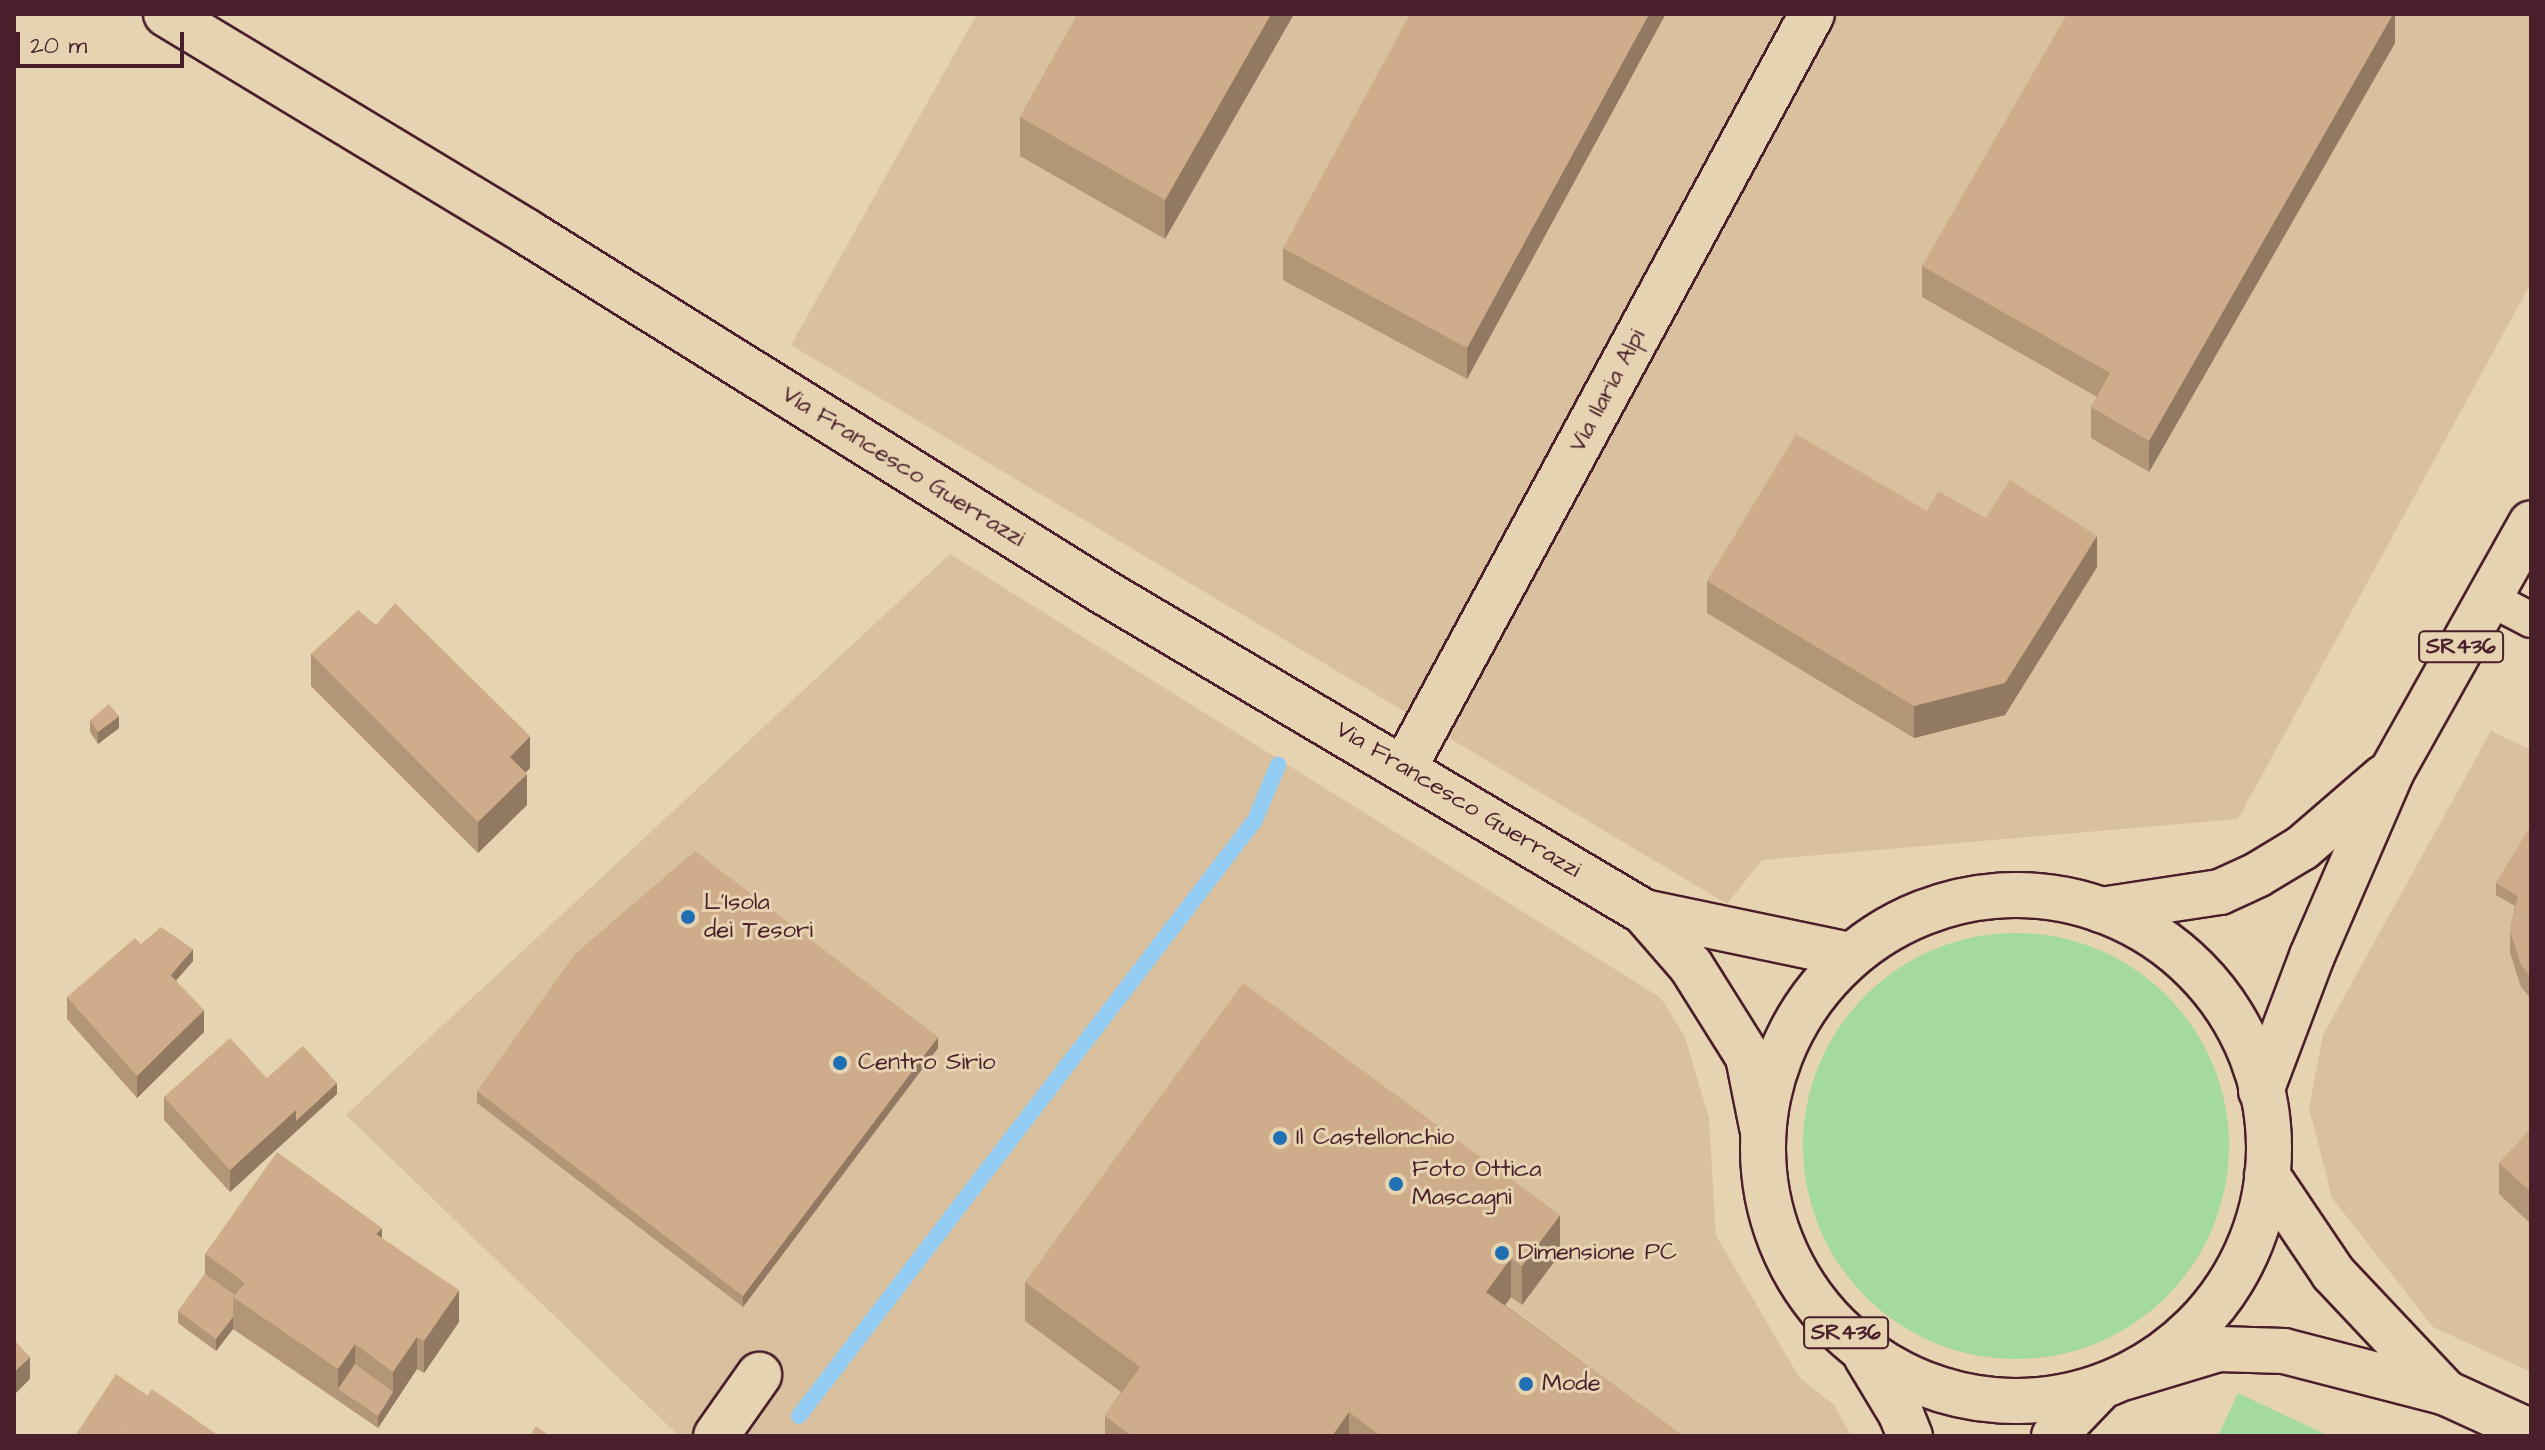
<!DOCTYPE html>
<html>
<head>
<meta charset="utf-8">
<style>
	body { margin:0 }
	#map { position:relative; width:2545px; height:1450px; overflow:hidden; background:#e6d3b1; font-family:"Architects Daughter",sans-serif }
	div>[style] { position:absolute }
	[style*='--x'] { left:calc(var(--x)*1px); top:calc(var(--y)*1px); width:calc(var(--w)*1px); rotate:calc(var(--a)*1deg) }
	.built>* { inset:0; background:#d9c1a0 }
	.green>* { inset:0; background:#a4da9e }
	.round { border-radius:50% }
	.stream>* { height:16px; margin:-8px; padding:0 8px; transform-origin:8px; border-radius:8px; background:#93ccf2 }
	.roads { filter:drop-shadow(2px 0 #4a1f2b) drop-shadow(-2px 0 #4a1f2b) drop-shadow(0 2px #4a1f2b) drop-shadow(0 -2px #4a1f2b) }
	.lane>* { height:34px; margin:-17px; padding:0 17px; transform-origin:17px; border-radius:17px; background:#e6d3b1 }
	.street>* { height:44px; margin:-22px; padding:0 22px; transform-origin:22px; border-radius:22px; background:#e6d3b1 }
	.secondary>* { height:44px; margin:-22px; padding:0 22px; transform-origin:22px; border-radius:22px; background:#e6d3b1 }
	.primary>* { height:44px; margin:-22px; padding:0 22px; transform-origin:22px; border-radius:22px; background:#e6d3b1 }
	.primary>.ring { margin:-22px; padding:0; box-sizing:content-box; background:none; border:44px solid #e6d3b1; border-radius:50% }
	.wall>* { inset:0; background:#b39577 }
	.shaded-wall>* { inset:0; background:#927961 }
	.building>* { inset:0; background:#d0ad8a }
	.dots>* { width:22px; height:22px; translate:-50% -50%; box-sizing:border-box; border:4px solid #e6d3b1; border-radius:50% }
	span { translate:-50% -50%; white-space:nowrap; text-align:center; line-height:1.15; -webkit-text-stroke:6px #e6d3b1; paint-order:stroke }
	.shield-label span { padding:2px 6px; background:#e6d3b1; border:2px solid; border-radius:6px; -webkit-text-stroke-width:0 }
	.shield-label { font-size:22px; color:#4a1f2b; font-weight:700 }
	.street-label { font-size:24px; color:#4a1f2b }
	.poi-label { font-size:24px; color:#4a1f2b }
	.left { translate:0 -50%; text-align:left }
	.frame { position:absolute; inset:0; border:16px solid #4a1f2b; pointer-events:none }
	.scale { position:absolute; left:16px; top:32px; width:168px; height:36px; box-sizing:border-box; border:4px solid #4a1f2b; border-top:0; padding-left:10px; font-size:24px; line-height:28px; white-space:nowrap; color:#4a1f2b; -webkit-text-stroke:6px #e6d3b1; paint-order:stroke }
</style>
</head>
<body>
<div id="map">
	<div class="built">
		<div style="clip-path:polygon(977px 14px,2531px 14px,2531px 283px,2238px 819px,1762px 860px,1727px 904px,791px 345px)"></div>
		<div style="clip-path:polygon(950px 554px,1661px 998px,1685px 1037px,1709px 1118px,1716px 1236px,1799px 1377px,1834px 1405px,1851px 1436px,679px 1436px,346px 1115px)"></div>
		<div style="clip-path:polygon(2491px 731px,2531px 750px,2531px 1372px,2433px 1327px,2332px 1198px,2309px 1108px,2323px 1035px)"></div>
	</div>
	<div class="green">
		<div class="round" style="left:1803px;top:933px;width:426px;height:426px"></div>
		<div style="clip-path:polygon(2238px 1393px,2329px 1436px,2218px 1436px)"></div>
	</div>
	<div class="stream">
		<div style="--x:799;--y:1416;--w:750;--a:-52.58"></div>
		<div style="--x:1255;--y:820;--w:60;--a:-67.3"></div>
	</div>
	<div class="roads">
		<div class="lane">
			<div style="--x:2489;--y:598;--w:47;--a:27.6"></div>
		</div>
		<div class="street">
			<div style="--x:1404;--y:768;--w:857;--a:-61.58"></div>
			<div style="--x:716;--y:1436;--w:75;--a:-54.8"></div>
		</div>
		<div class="secondary">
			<div style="--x:166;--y:14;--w:422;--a:31.1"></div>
			<div style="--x:527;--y:232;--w:680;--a:31.96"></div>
			<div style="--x:1104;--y:592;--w:628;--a:30.65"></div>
			<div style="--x:1644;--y:912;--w:209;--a:11.8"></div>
			<div style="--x:1644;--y:912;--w:72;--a:49"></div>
			<div style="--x:1691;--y:966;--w:107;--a:57.9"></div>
			<div style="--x:1748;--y:1057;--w:71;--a:78.7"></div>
			<div style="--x:2267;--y:1175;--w:118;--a:56"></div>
			<div style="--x:2333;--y:1273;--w:165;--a:46.7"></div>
			<div style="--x:2126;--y:1377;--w:97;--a:-16.8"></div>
			<div style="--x:2219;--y:1349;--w:65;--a:1.8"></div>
			<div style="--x:2284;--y:1351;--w:167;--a:14.5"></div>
			<div style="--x:2446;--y:1393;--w:94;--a:24.6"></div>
		</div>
		<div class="primary">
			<div class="ring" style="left:1763px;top:895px;width:462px;height:462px"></div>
			<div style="--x:2101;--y:910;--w:120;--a:-8.6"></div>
			<div style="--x:2220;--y:892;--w:41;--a:-24.7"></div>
			<div style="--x:2257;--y:875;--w:52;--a:-31"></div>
			<div style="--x:2302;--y:848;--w:108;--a:-40.9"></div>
			<div style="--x:2261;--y:1091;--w:144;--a:-69.3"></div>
			<div style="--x:2312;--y:956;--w:202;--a:-66.6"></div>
			<div style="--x:2392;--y:771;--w:284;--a:-60.7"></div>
			<div style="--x:1866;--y:1356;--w:68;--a:58.9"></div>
			<div style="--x:1901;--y:1414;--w:24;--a:68"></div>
			<div style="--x:2054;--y:1436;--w:66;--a:-46.2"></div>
		</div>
	</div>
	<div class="wall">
		<div style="clip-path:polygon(1078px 14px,1294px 14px,1165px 239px,1020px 156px,1020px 117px)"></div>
		<div style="clip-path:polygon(1664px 14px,1664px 17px,1467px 379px,1283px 280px,1283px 248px)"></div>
		<div style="clip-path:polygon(2395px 14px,2395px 43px,2149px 472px,2091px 438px,2091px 407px,2097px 397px,1922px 297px,1922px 266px)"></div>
		<div style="clip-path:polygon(1927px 511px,1986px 518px,2097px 567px,2005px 715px,1914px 738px,1707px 613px,1707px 581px)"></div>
		<div style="clip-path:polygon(376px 625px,530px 768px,525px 773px,527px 805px,478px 853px,311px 686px,311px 654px)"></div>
		<div style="clip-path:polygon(90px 720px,119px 728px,98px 744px,90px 732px)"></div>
		<div style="clip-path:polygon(2531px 826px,2531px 999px,2521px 987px,2510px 953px,2510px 931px,2515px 906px,2496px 895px,2496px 883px)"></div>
		<div style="clip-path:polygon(141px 944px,193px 961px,176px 980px,204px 1032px,137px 1098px,67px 1019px,67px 997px)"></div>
		<div style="clip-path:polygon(938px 1048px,743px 1307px,477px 1103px,477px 1091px)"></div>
		<div style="clip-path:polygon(267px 1078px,337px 1094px,230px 1192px,164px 1120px,164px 1097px)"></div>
		<div style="clip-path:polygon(2531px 1129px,2531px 1224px,2499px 1194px,2499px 1163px)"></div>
		<div style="clip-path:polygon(382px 1238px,459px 1322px,424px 1373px,417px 1369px,378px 1428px,233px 1329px,216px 1351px,178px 1323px,178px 1311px,205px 1274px,205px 1254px)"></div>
		<div style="clip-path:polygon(1560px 1254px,1522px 1305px,1511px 1297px,1505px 1305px,1683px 1436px,1105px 1436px,1105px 1416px,1121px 1392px,1025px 1321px,1025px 1282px)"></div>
	</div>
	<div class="shaded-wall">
		<div style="clip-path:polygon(1271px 14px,1294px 14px,1165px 239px,1165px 200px)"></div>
		<div style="clip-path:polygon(1649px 14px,1664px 14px,1664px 17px,1467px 379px,1467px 348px)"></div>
		<div style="clip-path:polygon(2393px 14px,2395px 14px,2395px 43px,2149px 472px,2149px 441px)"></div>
		<div style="clip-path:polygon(2097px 536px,2097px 567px,2005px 715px,1914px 738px,1914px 706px)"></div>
		<div style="clip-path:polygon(119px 716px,119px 728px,98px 744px,98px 732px)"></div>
		<div style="clip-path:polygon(530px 736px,530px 768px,510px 789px,510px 757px)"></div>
		<div style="clip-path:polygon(527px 774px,527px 805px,478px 853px,478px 822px)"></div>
		<div style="clip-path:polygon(193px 949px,193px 961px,167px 991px,167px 980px)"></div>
		<div style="clip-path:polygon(204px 1010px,204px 1032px,137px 1098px,137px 1076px)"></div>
		<div style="clip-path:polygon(938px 1037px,938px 1048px,743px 1307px,743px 1296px)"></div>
		<div style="clip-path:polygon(337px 1083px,337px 1094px,230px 1192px,230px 1170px,296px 1110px)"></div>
		<div style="clip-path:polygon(1560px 1215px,1560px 1254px,1522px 1305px,1522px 1266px)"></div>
		<div style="clip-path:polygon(382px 1228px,382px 1259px,376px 1234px)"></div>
		<div style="clip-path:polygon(1511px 1258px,1511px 1297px,1486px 1331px,1486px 1292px)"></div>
		<div style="clip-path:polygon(459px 1290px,459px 1322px,424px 1373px,424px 1341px)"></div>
		<div style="clip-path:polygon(233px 1317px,233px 1329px,216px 1351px,216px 1339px)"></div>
		<div style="clip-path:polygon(417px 1337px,417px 1369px,378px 1428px,378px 1416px,393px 1392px,393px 1372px)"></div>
		<div style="clip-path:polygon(355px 1344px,355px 1376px,338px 1389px,338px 1369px)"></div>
		<div style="clip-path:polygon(30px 1357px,30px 1379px,14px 1395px,14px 1372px)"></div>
		<div style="clip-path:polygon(1349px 1412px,1349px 1436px,1332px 1436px)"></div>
	</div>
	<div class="building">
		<div style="clip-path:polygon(1078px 14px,1271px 14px,1165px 200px,1020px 117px)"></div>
		<div style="clip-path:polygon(1410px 14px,1649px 14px,1467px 348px,1283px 248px)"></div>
		<div style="clip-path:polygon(2067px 14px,2393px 14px,2149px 441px,2091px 407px,2110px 373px,1922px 266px)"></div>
		<div style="clip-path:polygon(1796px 434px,1927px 511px,1938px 491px,1986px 518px,2010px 480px,2097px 536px,2005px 683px,1914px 706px,1707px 581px)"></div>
		<div style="clip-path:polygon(395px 603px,530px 736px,510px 757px,527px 774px,478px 822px,311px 654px,358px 610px,376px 625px)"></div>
		<div style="clip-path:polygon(109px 704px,119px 716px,98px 732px,90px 720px)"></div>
		<div style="clip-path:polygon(2531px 826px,2531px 869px,2520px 886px,2518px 896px,2496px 883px)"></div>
		<div style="clip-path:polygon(695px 851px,938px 1037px,743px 1296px,477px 1091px,575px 954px)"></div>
		<div style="clip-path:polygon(2531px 869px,2531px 977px,2521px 965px,2510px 931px,2520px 886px)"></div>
		<div style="clip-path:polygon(161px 927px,193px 949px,171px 975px,141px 944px)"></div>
		<div style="clip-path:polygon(135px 938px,204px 1010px,137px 1076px,67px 997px)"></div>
		<div style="clip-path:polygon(1243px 983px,1560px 1215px,1522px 1266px,1511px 1258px,1486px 1292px,1683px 1436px,1381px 1436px,1349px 1412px,1332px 1436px,1132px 1436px,1105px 1416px,1140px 1367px,1025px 1282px)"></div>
		<div style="clip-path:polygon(230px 1038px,296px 1110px,230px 1170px,164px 1097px)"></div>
		<div style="clip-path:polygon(303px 1046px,337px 1083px,296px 1121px,296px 1110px,267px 1078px)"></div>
		<div style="clip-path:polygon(2531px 1129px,2531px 1192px,2499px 1163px)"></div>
		<div style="clip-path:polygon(277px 1152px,382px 1228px,376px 1234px,459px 1290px,424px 1341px,417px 1337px,393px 1372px,355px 1344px,338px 1369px,233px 1297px,245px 1283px,205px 1254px)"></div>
		<div style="clip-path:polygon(205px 1274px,235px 1295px,233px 1297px,233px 1317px,216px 1339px,178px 1311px)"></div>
		<div style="clip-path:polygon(14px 1340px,30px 1357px,14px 1372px)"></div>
		<div style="clip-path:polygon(355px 1364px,393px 1392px,378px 1416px,338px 1389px)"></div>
		<div style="clip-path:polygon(116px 1374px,148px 1396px,120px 1436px,75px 1436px)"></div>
		<div style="clip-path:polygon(152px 1389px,219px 1436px,120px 1436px)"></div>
		<div style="clip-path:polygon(536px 1426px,550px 1436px,530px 1436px)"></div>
	</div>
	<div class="dots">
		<div style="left:688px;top:917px;background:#1f6fb2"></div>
		<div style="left:840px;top:1063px;background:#1f6fb2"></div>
		<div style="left:1280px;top:1138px;background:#1f6fb2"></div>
		<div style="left:1396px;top:1184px;background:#1f6fb2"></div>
		<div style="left:1502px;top:1253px;background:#1f6fb2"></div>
		<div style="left:1526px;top:1384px;background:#1f6fb2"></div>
	</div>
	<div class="shield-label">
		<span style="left:2461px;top:647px">SR436</span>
		<span style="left:1846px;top:1333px">SR436</span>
	</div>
	<div class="street-label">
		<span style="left:1608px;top:391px;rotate:-62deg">Via Ilaria Alpi</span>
		<span style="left:903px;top:467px;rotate:32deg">Via Francesco Guerrazzi</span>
		<span style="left:1458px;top:800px;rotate:31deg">Via Francesco Guerrazzi</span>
	</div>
	<div class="poi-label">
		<span class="left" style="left:704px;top:917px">L'Isola<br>dei Tesori</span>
		<span class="left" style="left:858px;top:1063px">Centro Sirio</span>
		<span class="left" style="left:1296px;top:1138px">Il Castellonchio</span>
		<span class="left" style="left:1412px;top:1184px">Foto Ottica<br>Mascagni</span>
		<span class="left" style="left:1518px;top:1253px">Dimensione PC</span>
		<span class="left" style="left:1542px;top:1384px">Mode</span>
	</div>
	<div class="frame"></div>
	<div class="scale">20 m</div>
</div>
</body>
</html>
